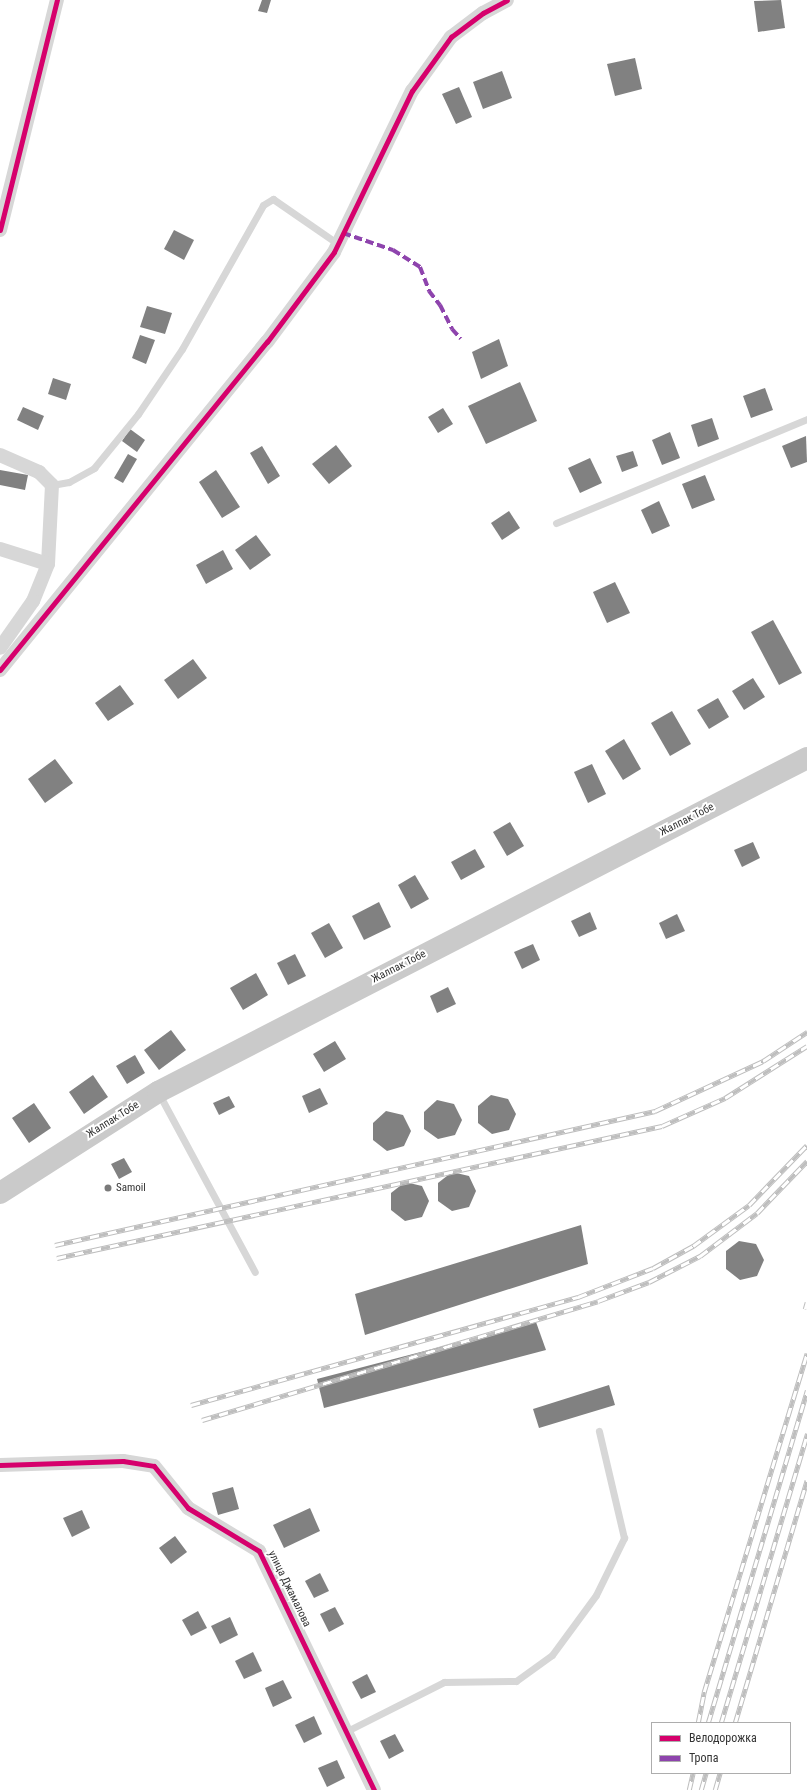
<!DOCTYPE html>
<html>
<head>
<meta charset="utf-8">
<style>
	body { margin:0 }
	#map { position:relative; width:807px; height:1790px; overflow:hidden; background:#fff; font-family:"Roboto Condensed",sans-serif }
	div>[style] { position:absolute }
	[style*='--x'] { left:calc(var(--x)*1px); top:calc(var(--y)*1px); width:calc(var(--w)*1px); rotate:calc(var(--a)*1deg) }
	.building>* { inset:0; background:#818181 }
	.lane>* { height:7px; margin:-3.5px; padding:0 3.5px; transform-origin:3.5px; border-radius:3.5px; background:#d7d7d7 }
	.street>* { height:14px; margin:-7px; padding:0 7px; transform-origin:7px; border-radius:7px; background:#d7d7d7 }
	.primary>* { height:22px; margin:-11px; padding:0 11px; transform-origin:11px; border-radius:11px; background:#cacaca }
	.rail>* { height:4.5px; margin-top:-2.25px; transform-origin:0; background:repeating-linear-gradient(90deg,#fff 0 9px,#bebebe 0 18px); box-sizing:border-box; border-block:1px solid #bebebe }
	.quiet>* { height:4px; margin-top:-2px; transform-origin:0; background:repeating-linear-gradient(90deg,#8e44ad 0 8px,transparent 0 12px) }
	.cycleway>* { height:5px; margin:-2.5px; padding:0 2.5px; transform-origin:2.5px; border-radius:2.5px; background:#d6006c }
	.dots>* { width:11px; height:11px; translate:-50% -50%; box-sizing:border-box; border:2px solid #fff; border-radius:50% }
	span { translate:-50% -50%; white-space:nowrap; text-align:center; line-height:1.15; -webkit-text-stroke:4px #fff; paint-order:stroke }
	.street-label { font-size:11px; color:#333 }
	.poi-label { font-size:11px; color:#333 }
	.left { translate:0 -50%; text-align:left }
	.legend { position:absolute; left:651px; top:1722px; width:140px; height:52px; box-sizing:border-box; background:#fff; border:1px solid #adadad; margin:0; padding:5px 7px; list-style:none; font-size:12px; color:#333 }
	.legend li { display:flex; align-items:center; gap:8px; height:20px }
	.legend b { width:20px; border:1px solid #adadad }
</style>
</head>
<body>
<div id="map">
	<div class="building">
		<div style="clip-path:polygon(262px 0,271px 0,267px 13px,258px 11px)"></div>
		<div style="clip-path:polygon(781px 0,785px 28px,758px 32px,754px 1px)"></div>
		<div style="clip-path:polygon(635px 58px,642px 89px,615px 96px,607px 64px)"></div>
		<div style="clip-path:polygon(502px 71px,512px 98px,483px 109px,473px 82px)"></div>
		<div style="clip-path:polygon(459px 87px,472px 117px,456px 124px,442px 94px)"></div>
		<div style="clip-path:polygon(174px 230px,194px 240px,184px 260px,164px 249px)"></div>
		<div style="clip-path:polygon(147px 306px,172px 313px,165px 334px,140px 327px)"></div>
		<div style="clip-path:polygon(140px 335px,155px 340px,146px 364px,132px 358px)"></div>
		<div style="clip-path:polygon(499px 339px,508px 366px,481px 379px,472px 352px)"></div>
		<div style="clip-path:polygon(53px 378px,71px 384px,66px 400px,48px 394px)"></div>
		<div style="clip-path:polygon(520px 382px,537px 421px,486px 444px,468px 406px)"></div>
		<div style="clip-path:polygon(765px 388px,773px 410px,751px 418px,743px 396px)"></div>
		<div style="clip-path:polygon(23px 407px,44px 416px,38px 430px,17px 420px)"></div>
		<div style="clip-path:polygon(443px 408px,453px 424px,438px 433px,428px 417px)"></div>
		<div style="clip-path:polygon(712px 418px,719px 439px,698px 447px,691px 425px)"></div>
		<div style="clip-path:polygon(130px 429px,145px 440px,137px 452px,122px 441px)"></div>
		<div style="clip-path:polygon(670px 432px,680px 458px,662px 465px,652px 440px)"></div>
		<div style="clip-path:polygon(806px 436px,807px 462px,791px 468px,782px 446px)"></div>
		<div style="clip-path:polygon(336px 445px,352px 466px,329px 484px,312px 464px)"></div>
		<div style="clip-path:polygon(262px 446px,280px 476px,268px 484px,250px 453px)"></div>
		<div style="clip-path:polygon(633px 451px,638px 466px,622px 472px,616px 456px)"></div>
		<div style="clip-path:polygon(128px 454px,137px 459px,123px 483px,114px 478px)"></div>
		<div style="clip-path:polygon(590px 458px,602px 483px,580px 493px,568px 468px)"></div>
		<div style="clip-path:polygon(0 470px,28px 475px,25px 490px,0 485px)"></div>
		<div style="clip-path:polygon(216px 470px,240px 507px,222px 518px,199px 482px)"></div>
		<div style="clip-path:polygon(705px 475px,715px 500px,692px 509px,682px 484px)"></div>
		<div style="clip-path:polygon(659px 501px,670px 526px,652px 534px,641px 510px)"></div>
		<div style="clip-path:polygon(509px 511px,520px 528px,502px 540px,491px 523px)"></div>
		<div style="clip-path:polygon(256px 535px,271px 555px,250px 570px,235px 550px)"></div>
		<div style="clip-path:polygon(223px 550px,233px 569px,206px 584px,196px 565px)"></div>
		<div style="clip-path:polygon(615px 582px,630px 613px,607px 623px,593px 592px)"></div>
		<div style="clip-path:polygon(773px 620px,802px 673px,779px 685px,751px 632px)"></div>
		<div style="clip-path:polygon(193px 659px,207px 678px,178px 699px,164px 680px)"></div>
		<div style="clip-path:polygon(753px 678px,765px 697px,744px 710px,732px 691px)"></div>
		<div style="clip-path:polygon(120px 685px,134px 704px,108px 721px,95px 703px)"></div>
		<div style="clip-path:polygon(718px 698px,729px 717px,709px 729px,697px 710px)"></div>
		<div style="clip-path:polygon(672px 711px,691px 744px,670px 756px,651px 723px)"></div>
		<div style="clip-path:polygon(624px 739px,641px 769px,623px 780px,605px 751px)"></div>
		<div style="clip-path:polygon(55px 759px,73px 783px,45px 803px,28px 779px)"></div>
		<div style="clip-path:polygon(592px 764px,606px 794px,588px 803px,574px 772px)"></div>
		<div style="clip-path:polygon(510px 822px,524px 846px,507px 856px,493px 832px)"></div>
		<div style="clip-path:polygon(753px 842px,760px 858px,742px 867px,734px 850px)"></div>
		<div style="clip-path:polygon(475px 849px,485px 867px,461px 880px,451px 862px)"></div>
		<div style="clip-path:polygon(415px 875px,429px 899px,411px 909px,398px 885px)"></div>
		<div style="clip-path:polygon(379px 902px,391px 927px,364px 940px,352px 916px)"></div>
		<div style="clip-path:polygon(590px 912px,597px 929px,579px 937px,571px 921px)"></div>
		<div style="clip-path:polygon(677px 914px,685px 931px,666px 939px,659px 923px)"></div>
		<div style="clip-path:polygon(329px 923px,343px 948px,325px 958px,311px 933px)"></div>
		<div style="clip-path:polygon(533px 944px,540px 960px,522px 969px,514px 952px)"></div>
		<div style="clip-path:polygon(295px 954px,306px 976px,288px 985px,277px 963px)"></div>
		<div style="clip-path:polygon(256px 973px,268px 995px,243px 1010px,230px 988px)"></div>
		<div style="clip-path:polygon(448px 987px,456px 1004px,437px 1013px,430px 996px)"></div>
		<div style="clip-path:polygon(171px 1030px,186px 1050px,159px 1070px,144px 1050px)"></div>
		<div style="clip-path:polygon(335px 1041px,346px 1059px,324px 1072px,313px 1054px)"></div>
		<div style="clip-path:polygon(135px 1055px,145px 1073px,127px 1084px,116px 1066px)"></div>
		<div style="clip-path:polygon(93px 1075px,108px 1097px,84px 1114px,69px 1092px)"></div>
		<div style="clip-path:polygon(320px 1088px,328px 1104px,309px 1113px,302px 1096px)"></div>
		<div style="clip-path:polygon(491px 1095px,508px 1099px,516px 1114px,509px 1130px,492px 1134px,478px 1123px,478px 1106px)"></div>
		<div style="clip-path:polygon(229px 1096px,235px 1107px,219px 1115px,213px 1103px)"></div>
		<div style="clip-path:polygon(437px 1100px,454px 1104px,462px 1120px,455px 1135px,438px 1139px,424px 1129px,424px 1112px)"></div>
		<div style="clip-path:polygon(34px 1103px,51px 1128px,29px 1143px,12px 1118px)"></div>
		<div style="clip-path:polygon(386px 1111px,403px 1115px,411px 1131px,404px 1146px,387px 1151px,373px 1140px,373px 1123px)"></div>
		<div style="clip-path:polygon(124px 1158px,132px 1172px,119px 1179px,111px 1164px)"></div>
		<div style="clip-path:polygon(452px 1172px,469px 1176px,476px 1191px,469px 1207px,452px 1211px,438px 1201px,438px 1183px)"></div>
		<div style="clip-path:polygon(405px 1182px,422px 1186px,429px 1201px,422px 1217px,405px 1221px,391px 1210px,391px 1193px)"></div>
		<div style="clip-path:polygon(581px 1225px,588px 1264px,365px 1335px,355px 1294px)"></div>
		<div style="clip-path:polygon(739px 1241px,756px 1244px,764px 1260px,757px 1276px,740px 1280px,726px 1269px,726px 1251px)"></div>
		<div style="clip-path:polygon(536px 1322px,546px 1350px,324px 1408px,317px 1379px)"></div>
		<div style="clip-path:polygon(609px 1385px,615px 1405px,539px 1428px,533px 1409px)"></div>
		<div style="clip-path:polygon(233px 1487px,239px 1509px,218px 1515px,212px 1493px)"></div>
		<div style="clip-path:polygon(310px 1508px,320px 1531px,284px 1548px,273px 1525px)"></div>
		<div style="clip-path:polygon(82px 1510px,90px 1528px,72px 1537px,63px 1518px)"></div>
		<div style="clip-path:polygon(175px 1536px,187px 1552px,171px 1564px,159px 1548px)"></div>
		<div style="clip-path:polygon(320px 1573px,329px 1591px,314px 1598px,305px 1581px)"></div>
		<div style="clip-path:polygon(335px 1607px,344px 1624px,329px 1632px,320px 1614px)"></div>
		<div style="clip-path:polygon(198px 1611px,207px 1628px,191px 1636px,182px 1620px)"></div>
		<div style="clip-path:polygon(230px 1617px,238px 1635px,220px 1644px,211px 1626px)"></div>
		<div style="clip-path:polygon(253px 1652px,262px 1671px,244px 1679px,235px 1661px)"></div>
		<div style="clip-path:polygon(367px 1674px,376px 1692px,361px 1699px,352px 1682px)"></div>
		<div style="clip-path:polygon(283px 1680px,292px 1698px,273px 1707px,265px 1688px)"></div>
		<div style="clip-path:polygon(314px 1716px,322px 1734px,304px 1743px,295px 1725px)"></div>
		<div style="clip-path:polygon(395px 1734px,404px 1751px,389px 1759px,380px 1741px)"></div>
		<div style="clip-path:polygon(337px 1760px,345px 1778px,327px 1787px,318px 1768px)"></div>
	</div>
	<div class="lane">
		<div style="--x:52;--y:485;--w:17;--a:-10"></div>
		<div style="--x:69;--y:482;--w:29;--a:-29"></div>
		<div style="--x:94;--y:468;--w:70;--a:-50.8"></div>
		<div style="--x:138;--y:414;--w:78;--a:-55.9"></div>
		<div style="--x:182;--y:349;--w:165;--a:-60.6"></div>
		<div style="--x:263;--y:205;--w:12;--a:-31"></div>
		<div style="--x:273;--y:199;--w:79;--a:34.7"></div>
		<div style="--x:556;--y:523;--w:272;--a:-22.5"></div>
		<div style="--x:159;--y:1094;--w:202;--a:61.7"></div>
		<div style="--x:347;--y:1731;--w:109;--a:-26.8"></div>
		<div style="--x:444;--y:1682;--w:72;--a:-0.8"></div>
		<div style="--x:516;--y:1681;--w:44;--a:-35.8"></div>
		<div style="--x:552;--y:1655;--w:74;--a:-53.7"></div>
		<div style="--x:596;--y:1595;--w:64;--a:-63.8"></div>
		<div style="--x:624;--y:1538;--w:110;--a:-103.2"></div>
	</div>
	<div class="street">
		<div style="--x:0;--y:230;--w:237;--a:-76.1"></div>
		<div style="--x:0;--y:455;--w:43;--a:23.6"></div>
		<div style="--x:39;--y:472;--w:18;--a:45"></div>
		<div style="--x:52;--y:485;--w:79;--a:92.9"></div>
		<div style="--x:48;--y:564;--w:40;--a:112"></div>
		<div style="--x:33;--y:601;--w:57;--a:125.1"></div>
		<div style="--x:0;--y:549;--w:50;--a:17.4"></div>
		<div style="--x:0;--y:670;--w:423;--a:-50.9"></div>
		<div style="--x:267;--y:342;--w:112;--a:-53.3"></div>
		<div style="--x:334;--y:252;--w:179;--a:-64.2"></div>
		<div style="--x:412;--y:91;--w:67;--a:-54.2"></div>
		<div style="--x:451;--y:37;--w:40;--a:-37"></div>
		<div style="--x:483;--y:13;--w:27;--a:-28"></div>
		<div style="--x:0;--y:1465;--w:123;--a:-1.9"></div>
		<div style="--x:123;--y:1461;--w:31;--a:9"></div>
		<div style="--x:154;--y:1466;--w:54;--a:51"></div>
		<div style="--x:188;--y:1508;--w:83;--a:31.2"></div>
		<div style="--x:259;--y:1551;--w:265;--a:64.3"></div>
	</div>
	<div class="primary">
		<div style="--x:0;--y:1193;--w:188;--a:-32.6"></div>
		<div style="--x:158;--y:1092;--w:730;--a:-27.23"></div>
	</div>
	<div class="rail">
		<div style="--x:55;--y:1245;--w:615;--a:-12.59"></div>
		<div style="--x:655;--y:1111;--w:119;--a:-24.8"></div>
		<div style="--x:763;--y:1061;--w:53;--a:-33.4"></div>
		<div style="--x:57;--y:1258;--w:619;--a:-12.31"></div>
		<div style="--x:662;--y:1126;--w:69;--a:-24"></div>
		<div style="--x:725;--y:1098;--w:97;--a:-32.4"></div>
		<div style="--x:805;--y:1309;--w:7;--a:-74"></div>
		<div style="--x:191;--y:1405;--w:402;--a:-15.6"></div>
		<div style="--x:578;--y:1297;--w:80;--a:-21.1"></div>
		<div style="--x:653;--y:1268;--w:46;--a:-28.8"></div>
		<div style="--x:693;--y:1246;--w:69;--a:-36.2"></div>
		<div style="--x:749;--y:1205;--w:83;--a:-46"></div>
		<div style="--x:202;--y:1420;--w:413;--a:-16.7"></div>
		<div style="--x:598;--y:1301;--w:54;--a:-20.4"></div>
		<div style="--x:649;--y:1282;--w:57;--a:-27"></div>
		<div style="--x:700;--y:1256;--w:71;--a:-37"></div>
		<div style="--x:757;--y:1213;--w:72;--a:-46.1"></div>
		<div style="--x:698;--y:1723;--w:32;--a:-79"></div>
		<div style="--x:704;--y:1692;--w:354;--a:-73.1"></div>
		<div style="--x:708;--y:1723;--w:347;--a:-73.4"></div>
		<div style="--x:721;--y:1723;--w:302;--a:-73.4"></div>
		<div style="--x:735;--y:1723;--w:253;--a:-73.5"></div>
		<div style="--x:689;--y:1790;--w:17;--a:-77"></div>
		<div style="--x:701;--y:1790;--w:18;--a:-74"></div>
		<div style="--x:715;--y:1790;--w:18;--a:-74"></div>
	</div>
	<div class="quiet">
		<div style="--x:343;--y:233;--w:53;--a:18.8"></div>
		<div style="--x:393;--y:250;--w:32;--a:32"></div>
		<div style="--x:420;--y:267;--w:26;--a:69"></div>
		<div style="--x:429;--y:291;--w:18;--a:52"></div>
		<div style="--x:440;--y:305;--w:27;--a:63"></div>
		<div style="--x:452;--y:329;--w:13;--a:48"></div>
	</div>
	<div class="cycleway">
		<div style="--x:0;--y:230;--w:237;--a:-76.1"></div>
		<div style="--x:0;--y:670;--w:423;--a:-50.9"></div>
		<div style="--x:267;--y:342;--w:112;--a:-53.3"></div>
		<div style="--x:334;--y:252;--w:179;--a:-64.2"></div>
		<div style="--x:412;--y:91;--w:67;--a:-54.2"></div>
		<div style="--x:451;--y:37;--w:40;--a:-37"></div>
		<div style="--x:483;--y:13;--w:27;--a:-28"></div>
		<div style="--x:0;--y:1465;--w:123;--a:-1.9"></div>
		<div style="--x:123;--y:1461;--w:31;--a:9"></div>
		<div style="--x:154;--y:1466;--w:54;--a:51"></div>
		<div style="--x:188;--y:1508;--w:83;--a:31.2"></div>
		<div style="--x:259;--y:1551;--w:265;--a:64.3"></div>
	</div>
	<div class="dots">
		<div style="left:108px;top:1188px;background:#7a7a7a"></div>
	</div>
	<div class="street-label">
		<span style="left:687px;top:820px;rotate:-27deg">Жалпак Тобе</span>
		<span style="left:399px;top:967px;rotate:-27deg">Жалпак Тобе</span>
		<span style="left:113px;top:1120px;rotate:-32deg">Жалпак Тобе</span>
		<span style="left:289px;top:1589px;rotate:64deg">улица Джамалова</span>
	</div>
	<div class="poi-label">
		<span class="left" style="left:116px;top:1188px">Samoil</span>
	</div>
	<ul class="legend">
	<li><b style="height:5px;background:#d6006c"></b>Велодорожка</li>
	<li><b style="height:5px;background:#8e44ad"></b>Тропа</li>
	</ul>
</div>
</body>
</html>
